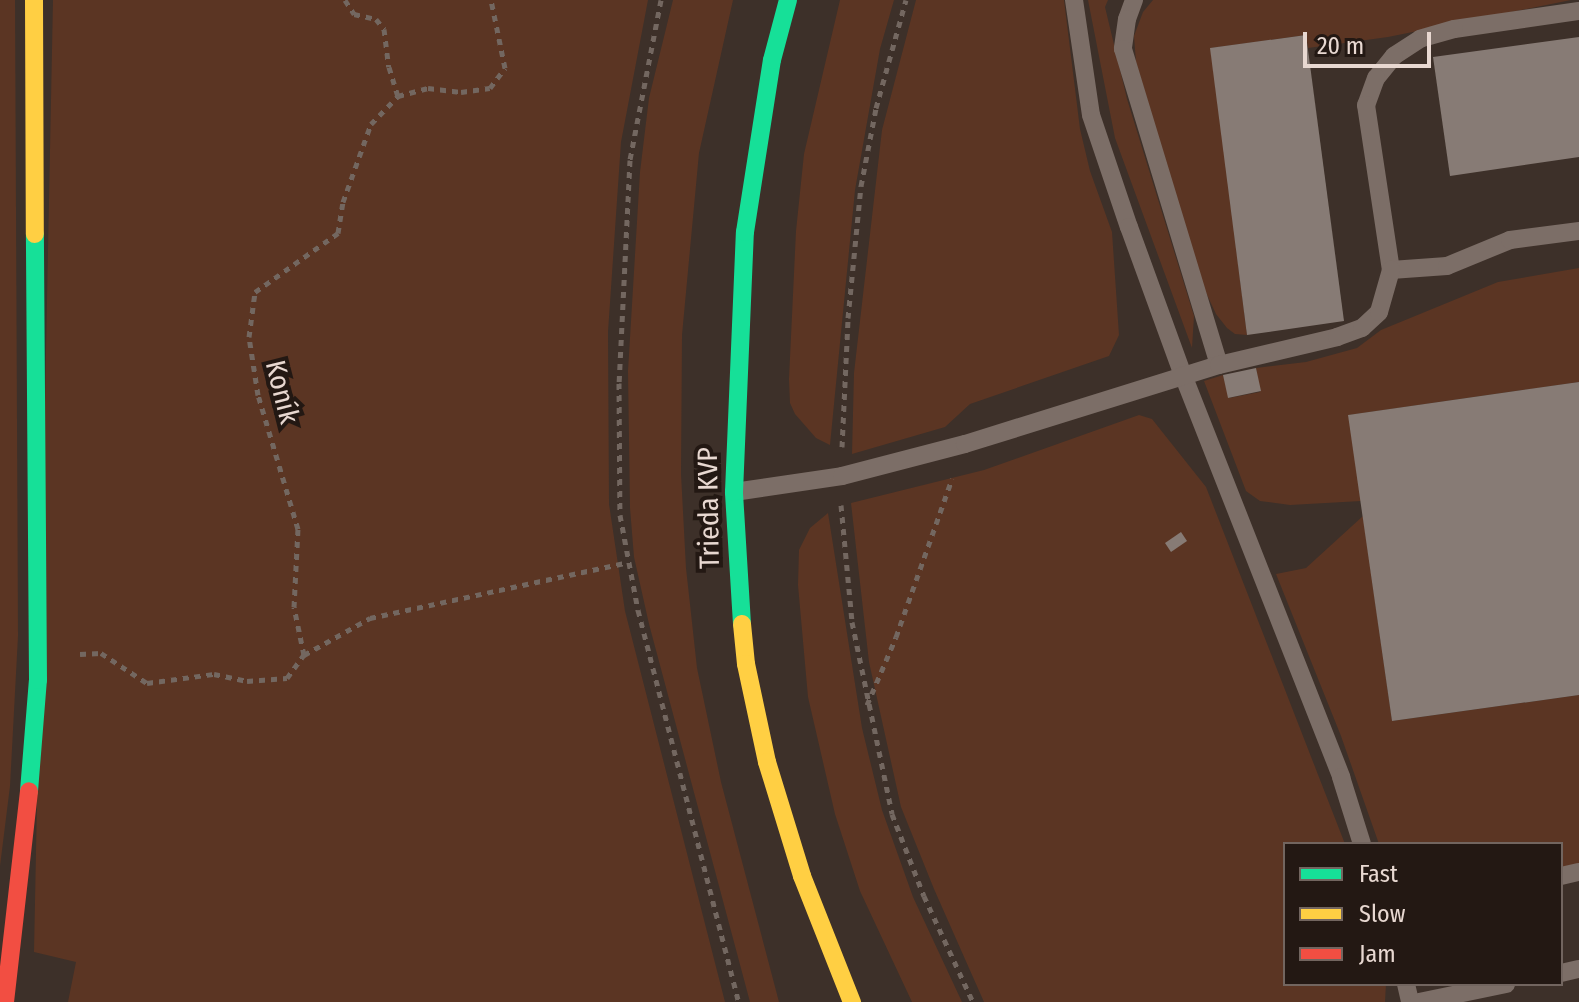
<!DOCTYPE html>
<html>
<head>
<meta charset="utf-8">
<style>
	body { margin:0 }
	#map { position:relative; width:1579px; height:1002px; overflow:hidden; background:#3d3029; font-family:"Fira Sans Condensed",sans-serif }
	div>[style] { position:absolute }
	[style*='--x'] { left:calc(var(--x)*1px); top:calc(var(--y)*1px); width:calc(var(--w)*1px); rotate:calc(var(--a)*1deg) }
	.green>* { inset:0; background:#5b3523 }
	.building>* { inset:0; background:#877b75 }
	.path>* { height:5px; margin-top:-2.5px; transform-origin:0; background:repeating-linear-gradient(90deg,#736760 0 6px,transparent 0 12px) }
	.lane>* { height:18px; margin:-9px; padding:0 9px; transform-origin:9px; border-radius:9px; background:#7c6e67 }
	.fast>* { height:18px; margin:-9px; padding:0 9px; transform-origin:9px; border-radius:9px; background:#16e098 }
	.slow>* { height:18px; margin:-9px; padding:0 9px; transform-origin:9px; border-radius:9px; background:#ffcf43 }
	.jam>* { height:18px; margin:-9px; padding:0 9px; transform-origin:9px; border-radius:9px; background:#f24e42 }
	span { translate:-50% -50%; white-space:nowrap; text-align:center; line-height:1.15; -webkit-text-stroke:8px #231813; paint-order:stroke }
	.street-label { font-size:28px; color:#e8d8d1 }
	.legend { position:absolute; left:1283px; top:842px; width:280px; height:144px; box-sizing:border-box; background:#231813; border:2px solid #72655f; margin:0; padding:10px 14px; list-style:none; font-size:24px; color:#e8d8d1 }
	.legend li { display:flex; align-items:center; gap:16px; height:40px }
	.legend b { width:40px; border:2px solid #72655f }
	.scale { position:absolute; left:1303px; top:32px; width:128px; height:36px; box-sizing:border-box; border:4px solid #e8d8d1; border-top:0; padding-left:10px; font-size:24px; line-height:28px; white-space:nowrap; color:#e8d8d1; -webkit-text-stroke:6px #231813; paint-order:stroke }
</style>
</head>
<body>
<div id="map">
	<div class="green">
		<div style="clip-path:polygon(0 0,15px 0,18px 636px,10px 786px,0 866px)"></div>
		<div style="clip-path:polygon(53px 0,648px 0,621px 142px,608px 332px,609px 504px,625px 611px,725px 1002px,68px 1002px,76px 962px,34px 952px)"></div>
		<div style="clip-path:polygon(673px 0,733px 0,699px 153px,682px 335px,681px 474px,686px 568px,697px 668px,721px 782px,779px 1002px,750px 1002px,649px 624px,634px 557px,630px 508px,628px 371px,640px 172px,649px 98px)"></div>
		<div style="clip-path:polygon(840px 0,894px 0,880px 49px,855px 190px,830px 445px,816px 438px,795px 414px,790px 403px,789px 379px,796px 231px,804px 154px)"></div>
		<div style="clip-path:polygon(916px 0,1064px 0,1080px 129px,1090px 171px,1112px 232px,1119px 335px,1109px 356px,970px 404px,945px 427px,852px 454px,854px 373px,882px 130px)"></div>
		<div style="clip-path:polygon(1088px 0,1108px 0,1105px 7px,1127px 99px,1194px 316px,1192px 348px,1115px 138px)"></div>
		<div style="clip-path:polygon(1153px 0,1571px 0,1388px 37px,1308px 48px,1306px 35px,1211px 48px,1247px 335px,1235px 334px,1227px 328px,1216px 314px,1202px 284px,1136px 62px,1134px 36px,1143px 12px)"></div>
		<div style="clip-path:polygon(1579px 268px,1579px 382px,1349px 415px,1361px 501px,1290px 505px,1260px 501px,1246px 491px,1204px 381px,1223px 375px,1229px 398px,1260px 392px,1256px 368px,1306px 362px,1357px 348px,1381px 330px,1498px 282px)"></div>
		<div style="clip-path:polygon(1139px 415px,1152px 419px,1206px 487px,1345px 844px,1285px 844px,1285px 984px,1386px 984px,1385px 1002px,984px 1002px,934px 889px,901px 807px,869px 662px,851px 503px,984px 470px)"></div>
		<div style="clip-path:polygon(828px 513px,862px 728px,882px 810px,913px 897px,962px 1002px,912px 1002px,860px 891px,835px 814px,808px 697px,798px 585px,799px 550px,810px 528px)"></div>
		<div style="clip-path:polygon(1363px 516px,1392px 721px,1579px 695px,1579px 872px,1561px 876px,1561px 844px,1379px 844px,1341px 736px,1276px 574px,1306px 568px)"></div>
	</div>
	<div class="building">
		<div style="clip-path:polygon(1306px 35px,1344px 321px,1247px 335px,1210px 48px)"></div>
		<div style="clip-path:polygon(1579px 37px,1579px 157px,1450px 176px,1433px 57px)"></div>
		<div style="clip-path:polygon(1256px 368px,1261px 391px,1228px 398px,1223px 375px)"></div>
		<div style="clip-path:polygon(1579px 382px,1579px 695px,1392px 721px,1348px 415px)"></div>
		<div style="clip-path:polygon(1181px 532px,1187px 541px,1171px 552px,1165px 543px)"></div>
	</div>
	<div class="path">
		<div style="--x:345;--y:0;--w:17;--a:57"></div>
		<div style="--x:354;--y:14;--w:23;--a:13"></div>
		<div style="--x:376;--y:19;--w:13;--a:51"></div>
		<div style="--x:384;--y:29;--w:38;--a:83"></div>
		<div style="--x:389;--y:67;--w:30;--a:73"></div>
		<div style="--x:661;--y:0;--w:163;--a:101"></div>
		<div style="--x:630;--y:160;--w:223;--a:92.8"></div>
		<div style="--x:619;--y:383;--w:132;--a:89.6"></div>
		<div style="--x:620;--y:515;--w:97;--a:79.3"></div>
		<div style="--x:638;--y:610;--w:405;--a:75.6"></div>
		<div style="--x:842;--y:447;--w:129;--a:-87.3"></div>
		<div style="--x:848;--y:318;--w:133;--a:-84.4"></div>
		<div style="--x:861;--y:186;--w:79;--a:-79.1"></div>
		<div style="--x:876;--y:108;--w:112;--a:-74.5"></div>
		<div style="--x:841;--y:505;--w:118;--a:84.6"></div>
		<div style="--x:852;--y:622;--w:196;--a:78.2"></div>
		<div style="--x:892;--y:814;--w:88;--a:68.7"></div>
		<div style="--x:924;--y:896;--w:117;--a:65.2"></div>
		<div style="--x:80;--y:654;--w:21;--a:-3"></div>
		<div style="--x:101;--y:653;--w:55;--a:33.1"></div>
		<div style="--x:147;--y:683;--w:68;--a:-7.7"></div>
		<div style="--x:214;--y:674;--w:34;--a:12"></div>
		<div style="--x:247;--y:681;--w:40;--a:-4.3"></div>
		<div style="--x:287;--y:678;--w:29;--a:-54"></div>
		<div style="--x:304;--y:655;--w:49;--a:-101.8"></div>
		<div style="--x:294;--y:607;--w:78;--a:-87.1"></div>
		<div style="--x:298;--y:529;--w:140;--a:-106.6"></div>
		<div style="--x:258;--y:395;--w:59;--a:-98.8"></div>
		<div style="--x:249;--y:337;--w:45;--a:-82.4"></div>
		<div style="--x:255;--y:292;--w:102;--a:-35.4"></div>
		<div style="--x:338;--y:233;--w:31;--a:-81"></div>
		<div style="--x:343;--y:202;--w:83;--a:-70.3"></div>
		<div style="--x:371;--y:124;--w:39;--a:-46"></div>
		<div style="--x:398;--y:96;--w:31;--a:-15"></div>
		<div style="--x:428;--y:88;--w:33;--a:7"></div>
		<div style="--x:461;--y:92;--w:29;--a:-8"></div>
		<div style="--x:490;--y:88;--w:25;--a:-53"></div>
		<div style="--x:505;--y:68;--w:69;--a:-101.6"></div>
		<div style="--x:304;--y:655;--w:76;--a:-29.3"></div>
		<div style="--x:370;--y:618;--w:264;--a:-12.2"></div>
		<div style="--x:867;--y:705;--w:74;--a:-66.9"></div>
		<div style="--x:896;--y:637;--w:168;--a:-70.5"></div>
	</div>
	<div class="lane">
		<div style="--x:1074;--y:0;--w:116;--a:81.6"></div>
		<div style="--x:1091;--y:115;--w:118;--a:71.3"></div>
		<div style="--x:1129;--y:227;--w:158;--a:70"></div>
		<div style="--x:1183;--y:375;--w:432;--a:68.5"></div>
		<div style="--x:1341;--y:777;--w:70;--a:72.6"></div>
		<div style="--x:1134;--y:0;--w:20;--a:110"></div>
		<div style="--x:1127;--y:19;--w:30;--a:98"></div>
		<div style="--x:1123;--y:49;--w:330;--a:73.1"></div>
		<div style="--x:1579;--y:11;--w:126;--a:171.8"></div>
		<div style="--x:1454;--y:29;--w:35;--a:164"></div>
		<div style="--x:1420;--y:39;--w:31;--a:147"></div>
		<div style="--x:1394;--y:56;--w:28;--a:129"></div>
		<div style="--x:1376;--y:78;--w:29;--a:110"></div>
		<div style="--x:1366;--y:105;--w:167;--a:81.4"></div>
		<div style="--x:1391;--y:270;--w:56;--a:-4.1"></div>
		<div style="--x:1447;--y:266;--w:68;--a:-22.4"></div>
		<div style="--x:1510;--y:240;--w:70;--a:-7.4"></div>
		<div style="--x:734;--y:492;--w:109;--a:-8.4"></div>
		<div style="--x:842;--y:476;--w:127;--a:-14.6"></div>
		<div style="--x:965;--y:444;--w:266;--a:-17.3"></div>
		<div style="--x:1219;--y:365;--w:121;--a:-13.3"></div>
		<div style="--x:1337;--y:337;--w:27;--a:-20"></div>
		<div style="--x:1362;--y:328;--w:23;--a:-43"></div>
		<div style="--x:1379;--y:312;--w:44;--a:-74.1"></div>
		<div style="--x:1561;--y:876;--w:18;--a:-13"></div>
		<div style="--x:1561;--y:973;--w:18;--a:-13"></div>
		<div style="--x:1406;--y:984;--w:18;--a:77"></div>
		<div style="--x:1419;--y:1002;--w:89;--a:-11.7"></div>
	</div>
	<div class="fast">
		<div style="--x:742;--y:624;--w:132;--a:-93.5"></div>
		<div style="--x:734;--y:492;--w:260;--a:-87.6"></div>
		<div style="--x:745;--y:232;--w:174;--a:-81.1"></div>
		<div style="--x:772;--y:60;--w:62;--a:-75.1"></div>
		<div style="--x:29;--y:791;--w:111;--a:-85.4"></div>
		<div style="--x:38;--y:680;--w:446;--a:-90.4"></div>
	</div>
	<div class="slow">
		<div style="--x:34;--y:0;--w:234;--a:89.8"></div>
		<div style="--x:742;--y:624;--w:40;--a:84.3"></div>
		<div style="--x:746;--y:664;--w:100;--a:77.9"></div>
		<div style="--x:767;--y:762;--w:119;--a:72.9"></div>
		<div style="--x:802;--y:876;--w:136;--a:68.4"></div>
	</div>
	<div class="jam">
		<div style="--x:5;--y:1002;--w:212;--a:-83.5"></div>
	</div>
	<div class="street-label">
		<span style="left:282px;top:392px;rotate:76deg">Koník</span>
		<span style="left:709px;top:508px;rotate:-91deg">Trieda KVP</span>
	</div>
	<ul class="legend">
	<li><b style="height:10px;background:#16e098"></b>Fast</li>
	<li><b style="height:10px;background:#ffcf43"></b>Slow</li>
	<li><b style="height:10px;background:#f24e42"></b>Jam</li>
	</ul>
	<div class="scale">20 m</div>
</div>
</body>
</html>
